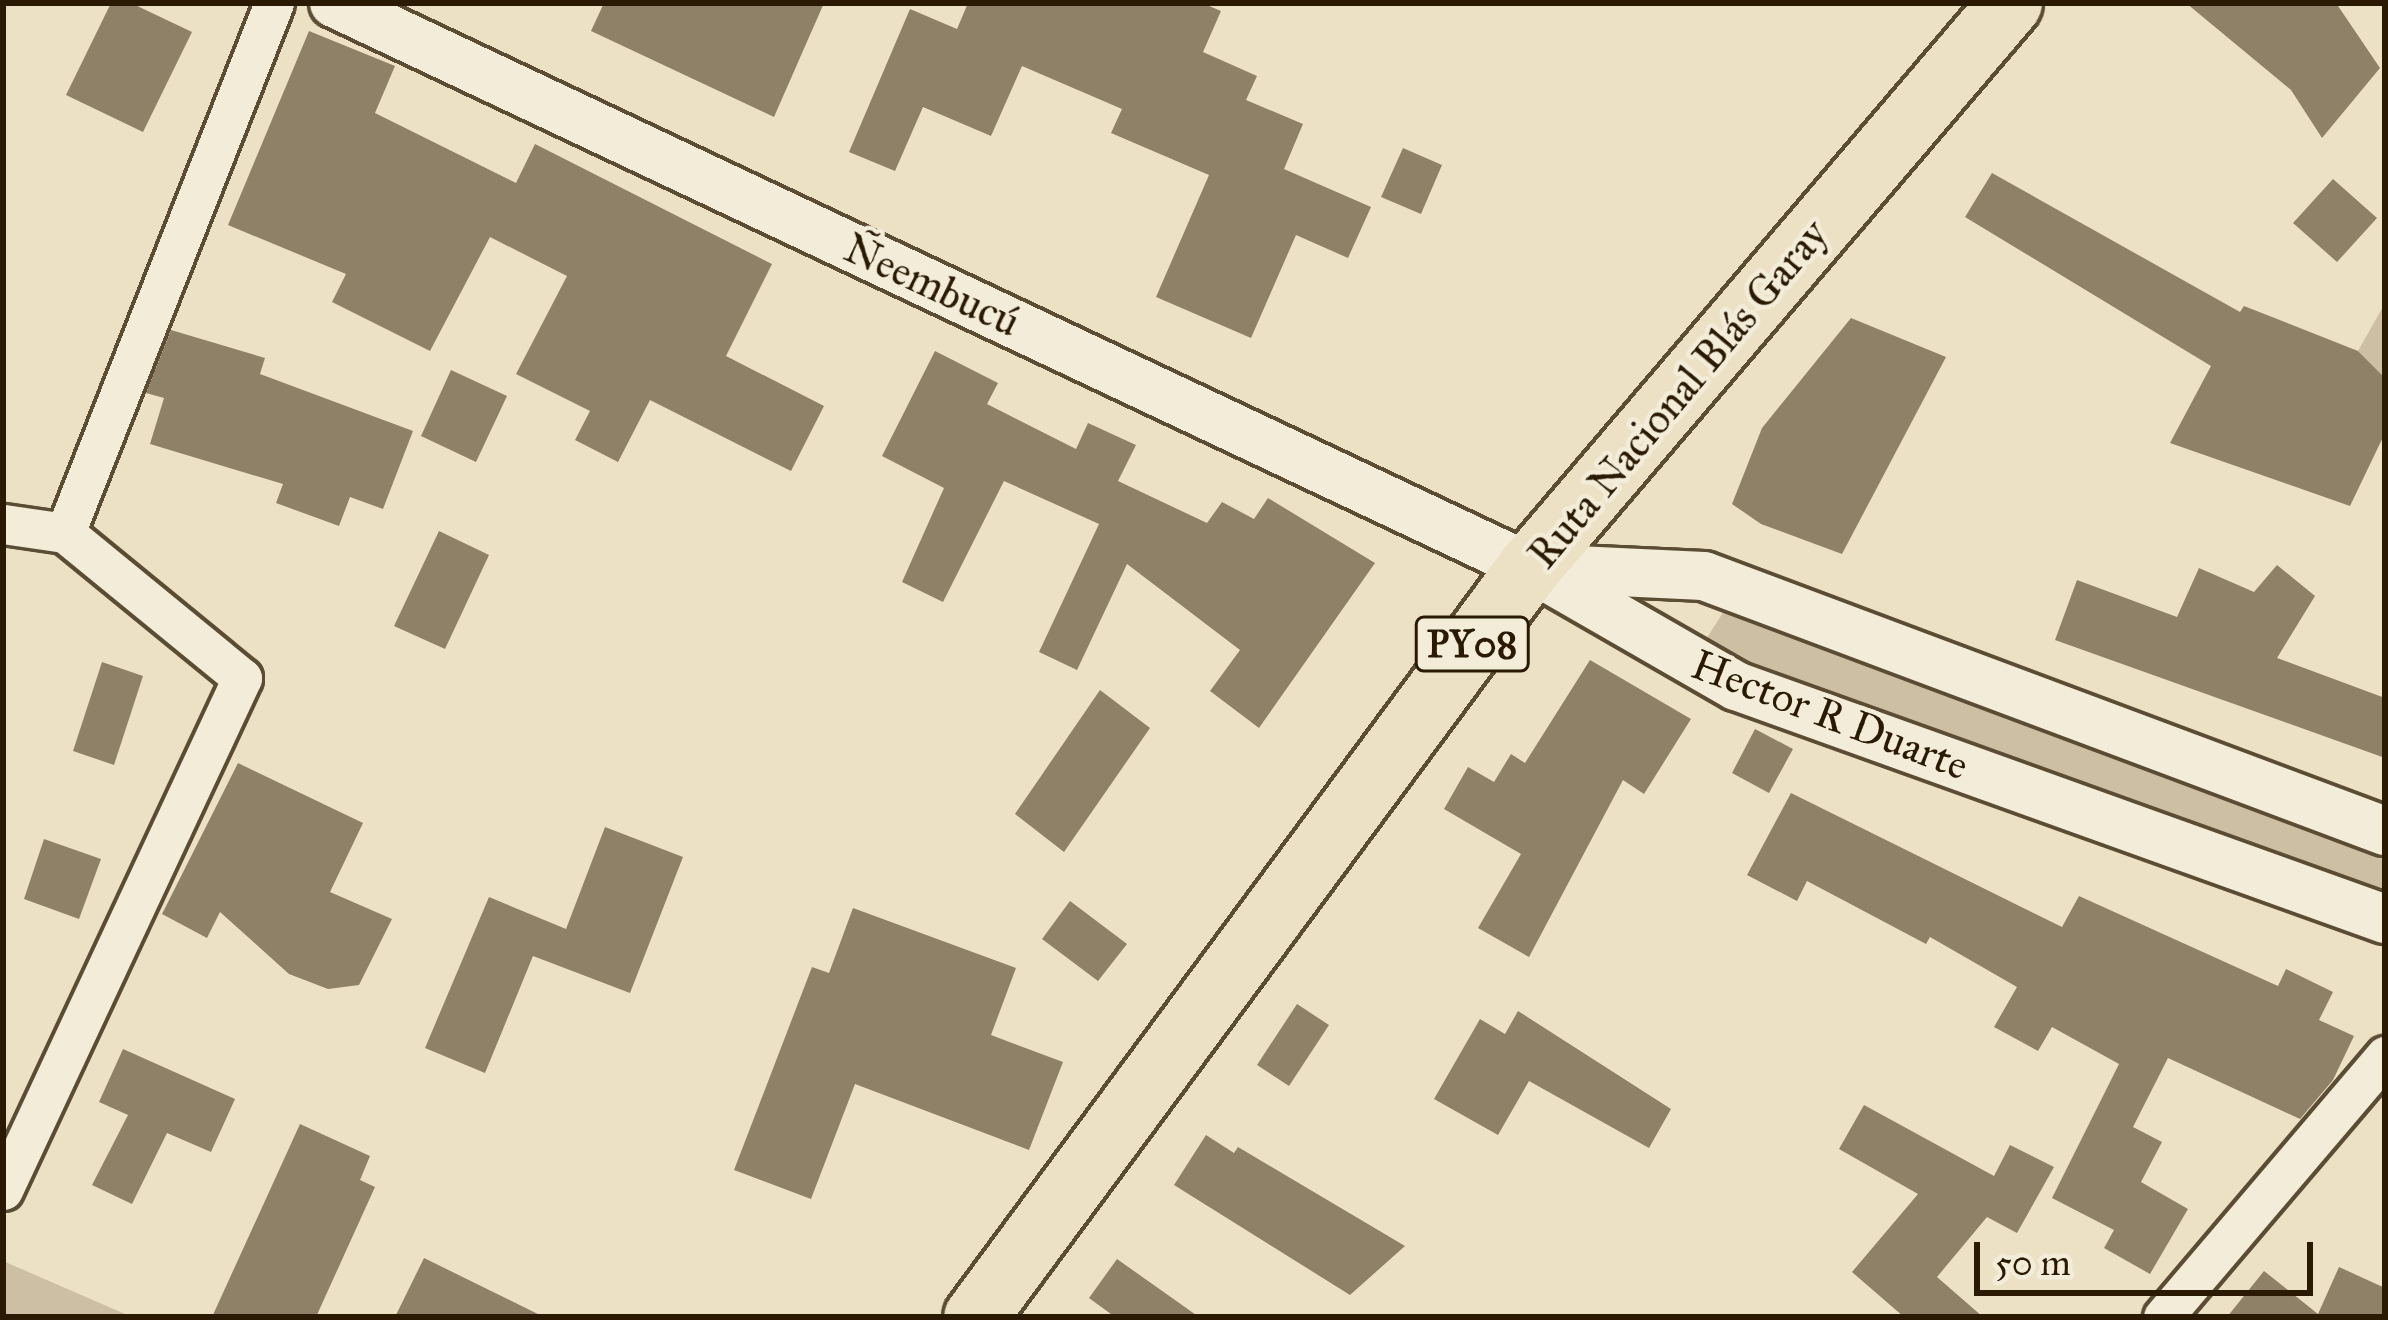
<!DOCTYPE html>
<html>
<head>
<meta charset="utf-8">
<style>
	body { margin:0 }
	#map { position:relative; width:2388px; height:1320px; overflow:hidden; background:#ede1c5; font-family:"IM FELL Great Primer",serif }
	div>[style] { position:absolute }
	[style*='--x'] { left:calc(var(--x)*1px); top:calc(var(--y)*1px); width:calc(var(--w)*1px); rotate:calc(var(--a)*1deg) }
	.green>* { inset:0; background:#ccbfa4 }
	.building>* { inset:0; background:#8f8168 }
	.roads { filter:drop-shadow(3px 0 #5b4c34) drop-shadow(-3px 0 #5b4c34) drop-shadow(0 3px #5b4c34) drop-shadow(0 -3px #5b4c34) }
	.minor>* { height:39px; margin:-19.5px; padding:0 19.5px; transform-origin:19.5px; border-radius:19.5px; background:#f3ecd9 }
	.tertiary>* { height:48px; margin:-24px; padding:0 24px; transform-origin:24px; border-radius:24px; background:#f3ecd9 }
	.trunk>* { height:63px; margin:-31.5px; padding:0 31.5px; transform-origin:31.5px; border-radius:31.5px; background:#ede1c5 }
	span { translate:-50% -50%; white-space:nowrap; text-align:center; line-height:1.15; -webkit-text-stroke:9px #f3ecd9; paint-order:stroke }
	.shield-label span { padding:3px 9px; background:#f3ecd9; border:3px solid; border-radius:9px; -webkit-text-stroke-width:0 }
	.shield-label { font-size:39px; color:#2a1a03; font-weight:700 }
	.street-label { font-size:42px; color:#2a1a03 }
	.frame { position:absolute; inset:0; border:6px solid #2a1a03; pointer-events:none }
	.scale { position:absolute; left:1974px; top:1242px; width:339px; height:54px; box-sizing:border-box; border:6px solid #2a1a03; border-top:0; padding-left:15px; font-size:36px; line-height:42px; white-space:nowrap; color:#2a1a03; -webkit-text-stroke:9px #f3ecd9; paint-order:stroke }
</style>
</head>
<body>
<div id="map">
	<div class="green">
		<div style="clip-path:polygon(2385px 303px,2385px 378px,2358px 351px)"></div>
		<div style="clip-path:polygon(1729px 603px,2385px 850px,2385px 896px,1703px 644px)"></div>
		<div style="clip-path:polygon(3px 1261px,132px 1317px,3px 1317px)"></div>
	</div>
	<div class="building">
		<div style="clip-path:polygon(111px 3px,131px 3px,192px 32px,143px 132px,66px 95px)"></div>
		<div style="clip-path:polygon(604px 3px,824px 3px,774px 117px,591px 31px)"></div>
		<div style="clip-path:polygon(968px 3px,1202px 3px,1221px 11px,1203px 52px,1257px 76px,1246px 100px,1303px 124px,1284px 169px,1371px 207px,1348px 258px,1296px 235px,1251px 338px,1156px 297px,1209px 175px,1111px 133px,1122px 109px,1022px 66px,991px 136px,923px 107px,895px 171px,849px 152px,910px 9px,957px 29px)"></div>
		<div style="clip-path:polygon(2186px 3px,2336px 3px,2380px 68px,2322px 138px,2291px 90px)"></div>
		<div style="clip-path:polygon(309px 31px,395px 66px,375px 113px,516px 183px,535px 144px,772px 264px,726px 356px,824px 406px,791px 471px,650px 400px,618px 462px,575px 440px,590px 411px,516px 374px,567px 276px,490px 237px,430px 351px,332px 302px,346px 274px,228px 225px)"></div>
		<div style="clip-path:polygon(1403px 148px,1442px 165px,1421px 214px,1381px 197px)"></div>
		<div style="clip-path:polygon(1992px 173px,2240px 312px,2244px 306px,2358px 351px,2385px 378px,2385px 433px,2350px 506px,2170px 443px,2211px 366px,1965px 217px)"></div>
		<div style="clip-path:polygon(2333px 179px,2377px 218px,2337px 262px,2293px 223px)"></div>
		<div style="clip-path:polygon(1851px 318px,1946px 357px,1842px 554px,1761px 524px,1732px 504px,1762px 428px)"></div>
		<div style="clip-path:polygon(171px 330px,265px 358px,260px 374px,413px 431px,383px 509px,350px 497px,339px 526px,276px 503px,283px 484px,150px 444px,164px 398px,146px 393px)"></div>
		<div style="clip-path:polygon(935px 351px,998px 383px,987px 404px,1076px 449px,1088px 423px,1136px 445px,1118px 481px,1207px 523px,1222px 502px,1254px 519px,1268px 498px,1375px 563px,1259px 728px,1210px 691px,1240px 650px,1127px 564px,1077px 670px,1039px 652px,1099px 524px,1004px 481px,943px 602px,902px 582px,944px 488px,882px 456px)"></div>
		<div style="clip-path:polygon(451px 370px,507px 396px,476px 462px,421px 436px)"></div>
		<div style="clip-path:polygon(439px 531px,489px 555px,445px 649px,394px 626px)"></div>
		<div style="clip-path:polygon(2277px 565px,2315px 596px,2277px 658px,2385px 698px,2385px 758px,2055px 640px,2077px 580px,2177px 617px,2199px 568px,2254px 592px)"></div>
		<div style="clip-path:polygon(1590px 660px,1691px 719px,1644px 794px,1623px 780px,1529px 957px,1478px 928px,1521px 854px,1444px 809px,1468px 767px,1494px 782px,1511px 754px,1525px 763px)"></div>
		<div style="clip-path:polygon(102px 662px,143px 676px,114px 765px,73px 751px)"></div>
		<div style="clip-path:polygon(1100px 690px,1150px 728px,1064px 852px,1015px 814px)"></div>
		<div style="clip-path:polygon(1755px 729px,1793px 749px,1769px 793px,1732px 773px)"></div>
		<div style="clip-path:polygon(238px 763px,363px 823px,330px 892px,392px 919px,359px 985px,328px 989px,289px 974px,220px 912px,207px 938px,162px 914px)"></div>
		<div style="clip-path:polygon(1791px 793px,2062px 927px,2079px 896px,2278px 986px,2286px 969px,2333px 992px,2319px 1020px,2354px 1036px,2333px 1080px,2300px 1119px,2168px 1058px,2133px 1127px,2162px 1142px,2141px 1182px,2188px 1209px,2150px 1274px,2104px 1248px,2114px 1230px,2052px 1198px,2119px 1064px,2052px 1027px,2038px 1051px,1994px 1027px,2017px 987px,1930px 937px,1926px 944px,1807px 881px,1797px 901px,1747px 875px)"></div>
		<div style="clip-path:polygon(605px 827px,683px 857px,630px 993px,533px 956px,485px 1073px,425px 1048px,489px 897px,566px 929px)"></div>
		<div style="clip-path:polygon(44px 839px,101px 859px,79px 919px,24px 899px)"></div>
		<div style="clip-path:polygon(1070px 901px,1127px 944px,1098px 981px,1042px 939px)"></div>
		<div style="clip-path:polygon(853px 908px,1016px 968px,991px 1035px,1063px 1062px,1029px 1150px,855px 1084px,811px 1199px,734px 1170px,812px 967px,829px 973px)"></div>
		<div style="clip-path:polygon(1297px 1004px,1329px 1025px,1289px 1086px,1257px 1065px)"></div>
		<div style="clip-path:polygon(1518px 1011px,1671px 1109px,1649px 1148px,1529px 1081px,1498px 1135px,1434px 1099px,1480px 1019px,1505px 1034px)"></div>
		<div style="clip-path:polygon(123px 1049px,235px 1099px,211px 1152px,167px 1133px,132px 1204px,92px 1185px,128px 1115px,99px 1102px)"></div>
		<div style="clip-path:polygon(1864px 1105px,1994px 1176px,2010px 1145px,2054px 1167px,2017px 1233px,1987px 1217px,1937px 1277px,1983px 1317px,1904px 1317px,1852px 1272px,1918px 1194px,1839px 1149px)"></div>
		<div style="clip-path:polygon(300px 1124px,370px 1156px,360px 1180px,375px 1187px,316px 1317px,212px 1317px)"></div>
		<div style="clip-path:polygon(1206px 1135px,1234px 1153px,1238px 1147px,1405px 1246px,1350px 1295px,1174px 1185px)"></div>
		<div style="clip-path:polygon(424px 1258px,544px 1317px,395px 1317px)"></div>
		<div style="clip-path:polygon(1117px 1259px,1199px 1317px,1115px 1317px,1089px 1298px)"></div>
		<div style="clip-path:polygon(2339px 1267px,2385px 1288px,2385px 1317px,2227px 1317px,2264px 1271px,2318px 1314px)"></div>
	</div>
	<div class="roads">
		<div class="minor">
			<div style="--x:3;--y:524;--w:63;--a:8.3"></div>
			<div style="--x:65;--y:533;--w:570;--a:-68.48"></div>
			<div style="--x:3;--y:1190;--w:565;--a:-64.98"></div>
			<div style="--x:242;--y:678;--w:229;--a:-140.7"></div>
			<div style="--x:2163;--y:1317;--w:343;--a:-49.6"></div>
		</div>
		<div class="tertiary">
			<div style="--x:334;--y:3;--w:1321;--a:25.27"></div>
			<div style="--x:1529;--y:567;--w:239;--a:29.9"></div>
			<div style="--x:1736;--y:686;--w:690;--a:19.75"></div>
			<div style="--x:1534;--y:568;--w:170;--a:2.7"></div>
			<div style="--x:1704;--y:576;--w:727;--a:20.53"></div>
		</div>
		<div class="trunk">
			<div style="--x:975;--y:1317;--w:932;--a:-53.55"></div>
			<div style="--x:1529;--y:567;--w:741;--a:-49.54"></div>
		</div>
	</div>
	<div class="shield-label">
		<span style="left:1472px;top:644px">PY08</span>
	</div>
	<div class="street-label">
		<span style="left:932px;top:285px;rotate:25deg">Ñeembucú</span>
		<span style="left:1678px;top:394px;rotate:-50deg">Ruta Nacional Blás Garay</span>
		<span style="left:1830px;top:715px;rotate:21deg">Hector R Duarte</span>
	</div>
	<div class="frame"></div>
	<div class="scale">50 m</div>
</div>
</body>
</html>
